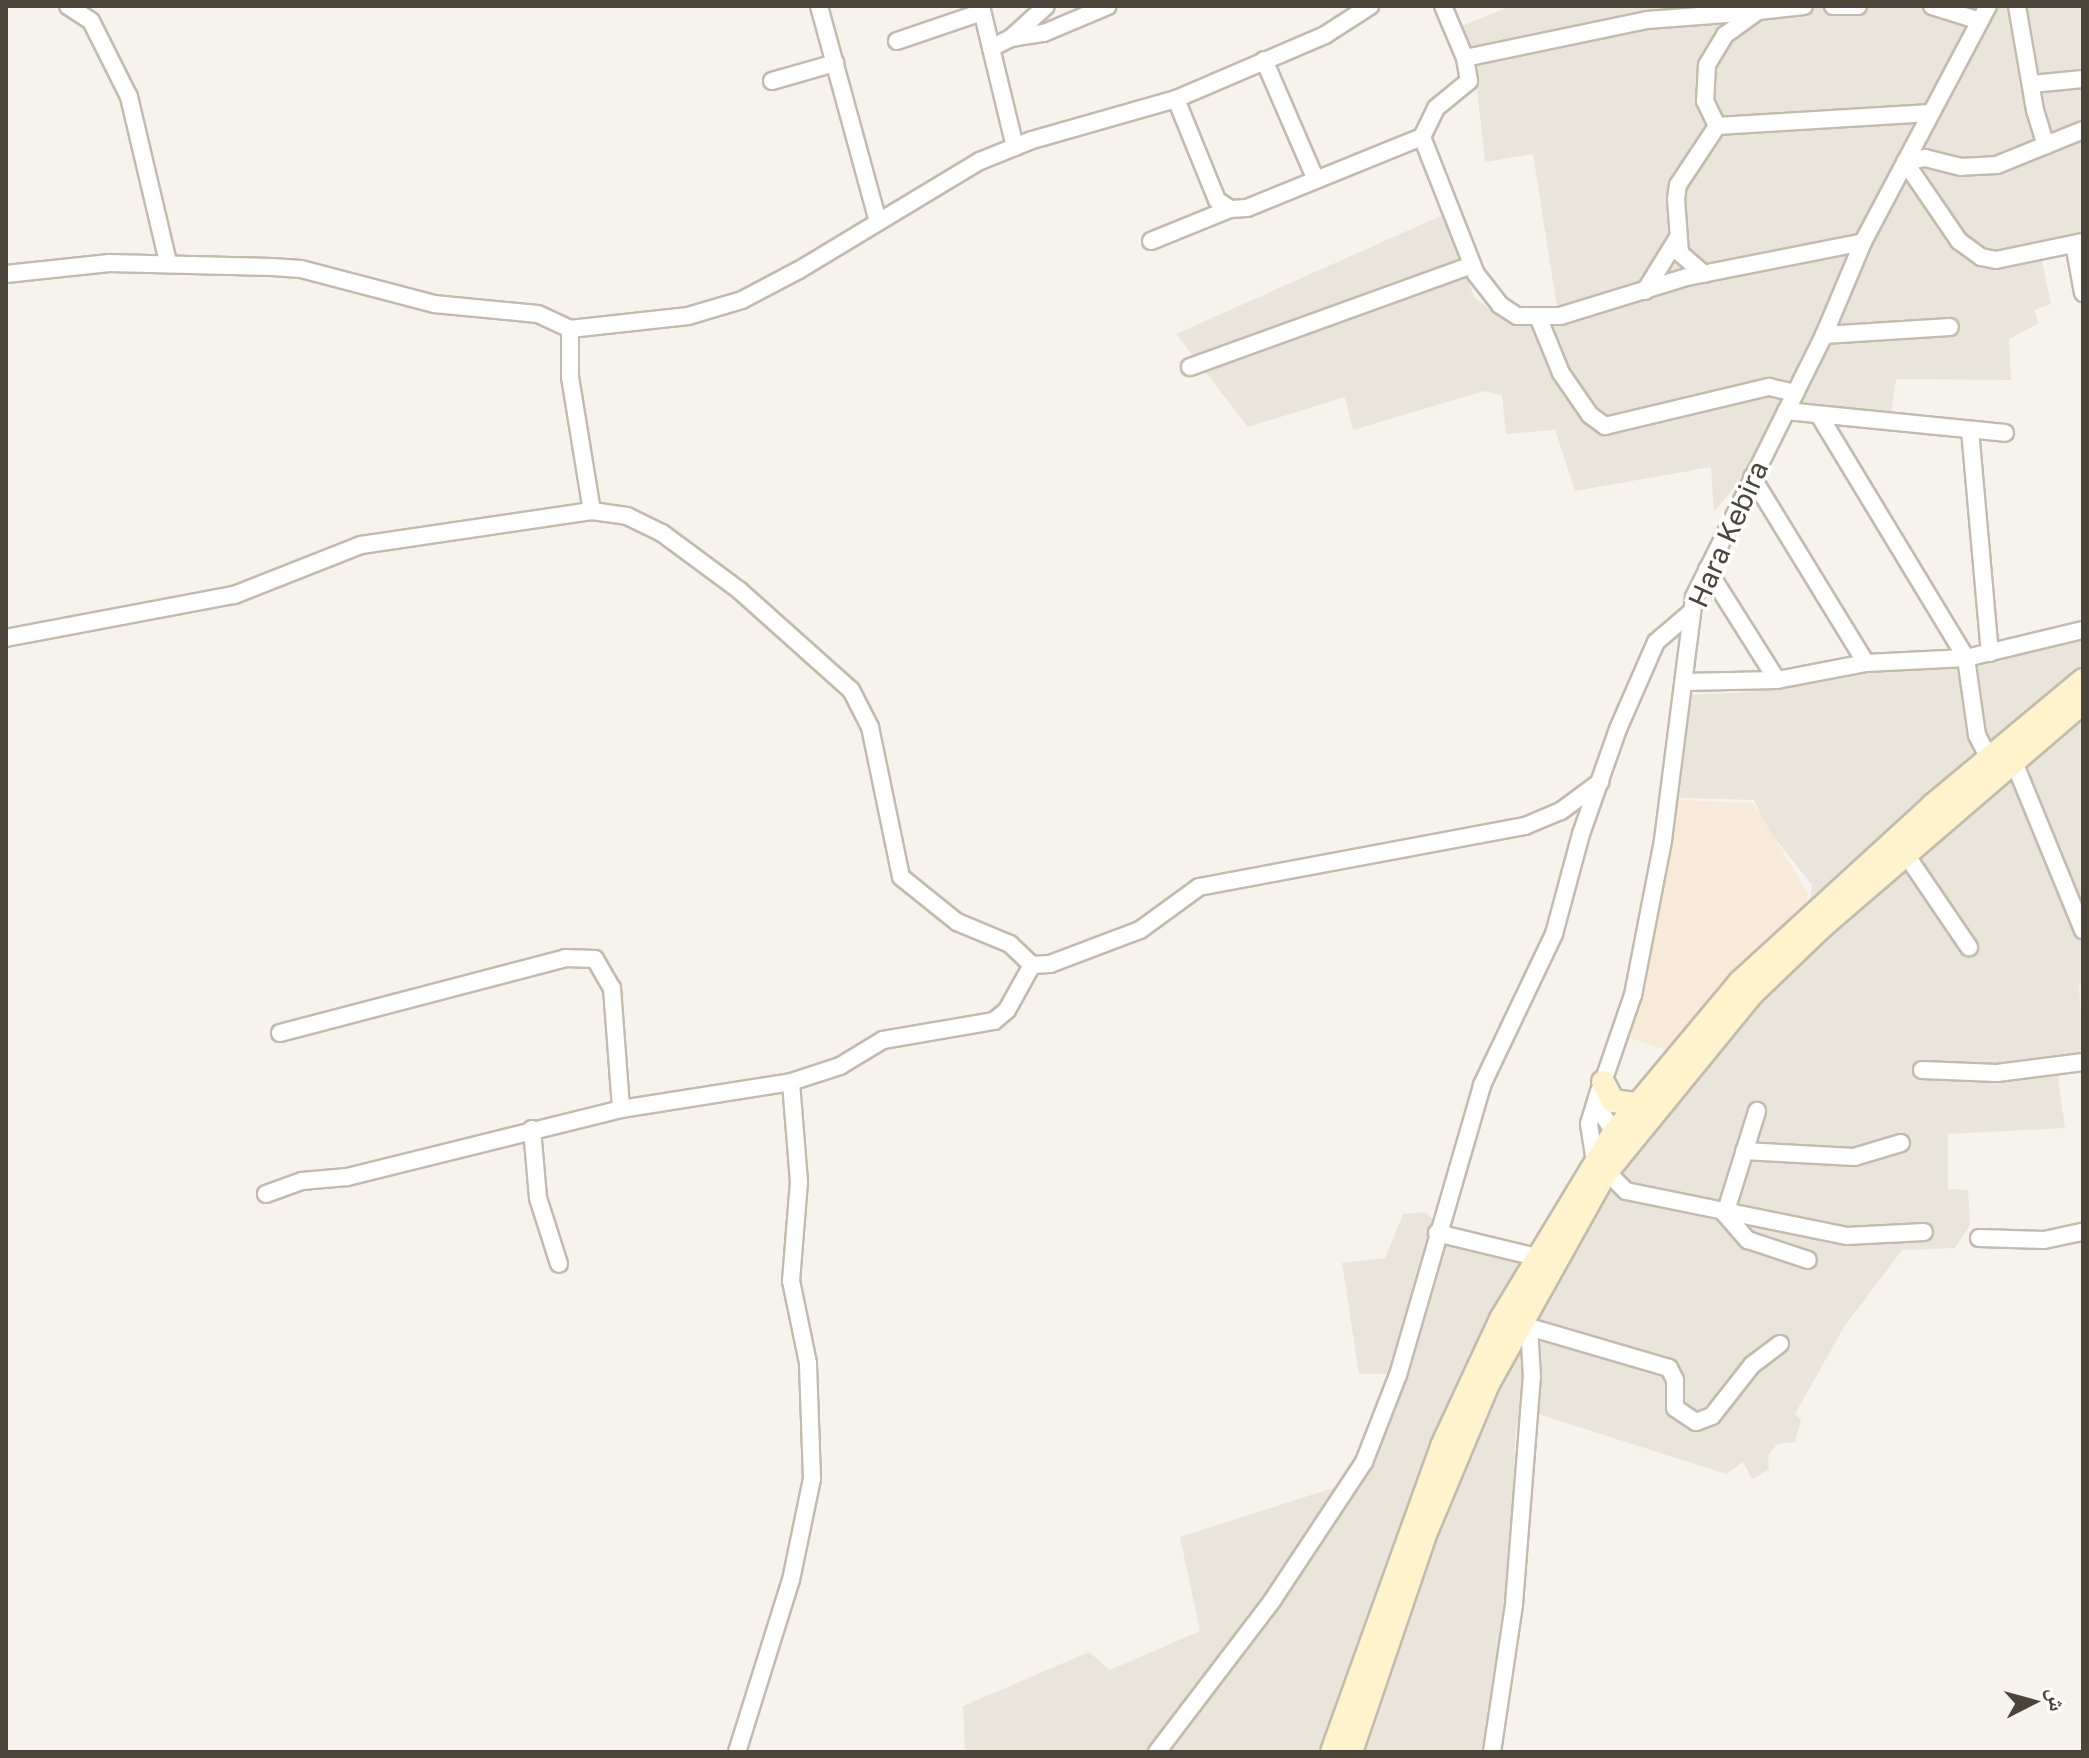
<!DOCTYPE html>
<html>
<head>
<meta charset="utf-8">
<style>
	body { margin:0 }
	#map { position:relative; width:2089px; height:1758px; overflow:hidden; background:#f6f3ec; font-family:"Golos Text","Noto Naskh Arabic",sans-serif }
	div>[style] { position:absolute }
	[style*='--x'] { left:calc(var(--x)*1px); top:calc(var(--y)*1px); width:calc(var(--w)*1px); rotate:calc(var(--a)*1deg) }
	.residential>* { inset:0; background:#eae5da }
	.commercial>* { inset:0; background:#f7ead8 }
	.roads { filter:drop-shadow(2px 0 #c2bbae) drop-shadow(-2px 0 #c2bbae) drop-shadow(0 2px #c2bbae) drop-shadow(0 -2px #c2bbae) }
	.street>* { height:16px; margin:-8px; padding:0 8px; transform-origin:8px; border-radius:8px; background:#fff }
	.secondary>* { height:22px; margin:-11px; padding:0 11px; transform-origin:11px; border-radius:11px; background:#fff3cd }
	span { translate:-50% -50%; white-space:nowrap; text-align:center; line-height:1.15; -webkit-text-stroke:7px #fff; paint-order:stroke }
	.street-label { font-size:28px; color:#4b4439 }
	.frame { position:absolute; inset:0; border:8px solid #4b4439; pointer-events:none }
	.north { position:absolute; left:1993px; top:1662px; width:80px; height:80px; -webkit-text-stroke:6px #fff; paint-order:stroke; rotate:84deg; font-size:22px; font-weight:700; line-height:32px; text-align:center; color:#4b4439 }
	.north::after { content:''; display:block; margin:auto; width:28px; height:36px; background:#4b4439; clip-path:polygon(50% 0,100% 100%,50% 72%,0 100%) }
</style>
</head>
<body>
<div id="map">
	<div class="residential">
		<div style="clip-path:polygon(1511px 6px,2083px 6px,2083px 247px,2041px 257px,2051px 304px,2034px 310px,2039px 323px,2009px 339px,2011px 380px,1896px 379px,1891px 414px,1797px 411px,1714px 512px,1711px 467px,1575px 491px,1555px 430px,1506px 434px,1502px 395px,1484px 391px,1353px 430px,1345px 397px,1248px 427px,1176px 334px,1445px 214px,1474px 297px,1497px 315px,1551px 325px,1558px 314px,1533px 154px,1485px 162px,1476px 80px,1457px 28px)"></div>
		<div style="clip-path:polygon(2083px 636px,2083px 983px,2079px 985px,2083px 1048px,2058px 1077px,2065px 1128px,1948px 1134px,1948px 1189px,1968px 1190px,1970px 1225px,1955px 1248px,1902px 1250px,1844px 1327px,1795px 1414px,1801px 1420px,1795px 1442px,1777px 1444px,1768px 1456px,1769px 1469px,1752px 1479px,1743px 1462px,1726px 1474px,1535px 1413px,1516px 1428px,1507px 1611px,1484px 1752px,965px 1752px,963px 1706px,1089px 1652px,1110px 1670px,1200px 1631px,1180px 1537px,1336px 1487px,1372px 1456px,1403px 1374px,1359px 1374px,1342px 1263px,1385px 1258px,1403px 1214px,1425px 1212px,1465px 1247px,1564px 1256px,1633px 1154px,1724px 1043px,1801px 964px,1812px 885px,1766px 827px,1754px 800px,1679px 798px,1691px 695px,1761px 691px,1835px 671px)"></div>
	</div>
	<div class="commercial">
		<div style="clip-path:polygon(1679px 800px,1753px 803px,1808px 893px,1806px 905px,1736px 968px,1667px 1050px,1629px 1038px)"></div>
	</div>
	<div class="roads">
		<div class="street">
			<div style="--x:68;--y:6;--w:27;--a:33"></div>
			<div style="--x:91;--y:21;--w:85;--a:63.4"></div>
			<div style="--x:129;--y:97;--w:170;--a:76.7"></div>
			<div style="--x:819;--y:6;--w:223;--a:74.7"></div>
			<div style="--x:981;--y:6;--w:43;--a:76.6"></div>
			<div style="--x:1804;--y:6;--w:46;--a:173.8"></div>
			<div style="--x:1758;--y:11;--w:41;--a:144"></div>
			<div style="--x:1725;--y:35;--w:35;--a:121"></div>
			<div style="--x:1707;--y:65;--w:36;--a:93"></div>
			<div style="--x:1705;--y:101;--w:28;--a:64"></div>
			<div style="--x:1717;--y:126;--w:214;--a:-3.5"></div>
			<div style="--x:1833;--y:6;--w:25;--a:0"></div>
			<div style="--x:1932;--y:6;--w:50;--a:17.4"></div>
			<div style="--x:2017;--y:6;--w:106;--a:80.2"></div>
			<div style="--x:2035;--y:110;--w:37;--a:73"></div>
			<div style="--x:1011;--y:38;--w:33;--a:-9"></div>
			<div style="--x:1044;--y:33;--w:69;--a:-22.9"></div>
			<div style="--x:897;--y:41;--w:90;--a:-18.8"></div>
			<div style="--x:1465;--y:58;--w:186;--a:-11.8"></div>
			<div style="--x:1647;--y:20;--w:106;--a:-4.3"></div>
			<div style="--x:1264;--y:60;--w:129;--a:66.6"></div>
			<div style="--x:772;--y:81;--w:66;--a:-15.9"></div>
			<div style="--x:2032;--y:84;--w:51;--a:-5.6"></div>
			<div style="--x:1176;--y:99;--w:109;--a:67.9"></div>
			<div style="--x:1217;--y:200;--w:16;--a:35"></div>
			<div style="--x:1230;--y:209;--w:17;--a:-3"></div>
			<div style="--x:1247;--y:208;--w:189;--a:-22.1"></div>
			<div style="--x:2083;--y:130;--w:93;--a:157.9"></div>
			<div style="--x:1997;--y:165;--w:36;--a:177"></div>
			<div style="--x:1961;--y:167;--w:37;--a:-166"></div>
			<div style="--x:1925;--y:158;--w:20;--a:169"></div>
			<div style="--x:1905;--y:162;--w:96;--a:55.6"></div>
			<div style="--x:1959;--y:241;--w:27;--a:36"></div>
			<div style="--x:1981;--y:257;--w:15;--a:11"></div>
			<div style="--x:1996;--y:260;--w:89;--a:-11.7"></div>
			<div style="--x:1422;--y:137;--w:147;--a:68.5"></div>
			<div style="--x:1476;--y:274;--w:39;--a:52"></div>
			<div style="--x:1500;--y:305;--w:20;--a:33"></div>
			<div style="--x:1517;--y:316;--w:43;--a:0"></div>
			<div style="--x:1560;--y:316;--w:133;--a:-17.1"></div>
			<div style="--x:1687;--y:277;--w:179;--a:-11.2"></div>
			<div style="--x:1422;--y:137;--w:32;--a:-64"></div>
			<div style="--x:1436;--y:108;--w:43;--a:-39.3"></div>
			<div style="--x:1469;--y:81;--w:23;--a:-100"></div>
			<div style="--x:1465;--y:58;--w:56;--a:-112.9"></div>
			<div style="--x:1015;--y:147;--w:102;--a:-103.6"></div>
			<div style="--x:991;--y:48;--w:22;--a:-27"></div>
			<div style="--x:1011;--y:38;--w:47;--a:-42.4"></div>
			<div style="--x:1151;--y:241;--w:85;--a:-22.1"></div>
			<div style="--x:2074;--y:244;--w:50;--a:79.6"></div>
			<div style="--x:6;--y:274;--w:104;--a:-6.1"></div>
			<div style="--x:109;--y:263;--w:163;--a:1.4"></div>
			<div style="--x:272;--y:267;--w:29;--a:4"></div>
			<div style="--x:301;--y:269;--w:138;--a:14.7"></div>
			<div style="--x:434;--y:304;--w:104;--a:5.5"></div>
			<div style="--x:538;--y:314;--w:35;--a:25"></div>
			<div style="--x:570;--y:329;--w:119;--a:-6.3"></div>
			<div style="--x:688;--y:316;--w:56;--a:-16.5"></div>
			<div style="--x:742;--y:300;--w:64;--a:-27.8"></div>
			<div style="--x:799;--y:270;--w:211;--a:-31.1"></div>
			<div style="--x:980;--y:161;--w:56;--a:-22"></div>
			<div style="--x:1032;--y:140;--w:150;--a:-15.9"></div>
			<div style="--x:1176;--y:99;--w:162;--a:-23.2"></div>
			<div style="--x:1325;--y:35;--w:54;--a:-32.8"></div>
			<div style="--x:1704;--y:274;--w:32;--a:-139"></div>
			<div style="--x:1680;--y:253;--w:54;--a:-94.2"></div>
			<div style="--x:1676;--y:199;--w:14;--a:-82"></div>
			<div style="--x:1678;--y:185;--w:71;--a:-56.5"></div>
			<div style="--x:1645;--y:291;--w:61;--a:-58.4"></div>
			<div style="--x:1539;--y:319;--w:58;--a:67.8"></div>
			<div style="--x:1561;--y:373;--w:51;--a:55.4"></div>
			<div style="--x:1590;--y:415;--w:19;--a:36"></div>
			<div style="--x:1605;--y:426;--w:169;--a:-13.4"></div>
			<div style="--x:1769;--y:387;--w:27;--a:13"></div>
			<div style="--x:570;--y:329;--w:48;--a:90"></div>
			<div style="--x:570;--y:377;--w:136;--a:80.7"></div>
			<div style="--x:1824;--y:335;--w:126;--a:-3.6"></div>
			<div style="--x:1190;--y:367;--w:300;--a:-19.9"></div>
			<div style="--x:1786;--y:411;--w:220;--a:5.7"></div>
			<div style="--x:1819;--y:415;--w:284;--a:58.8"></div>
			<div style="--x:1966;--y:658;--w:78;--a:81.9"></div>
			<div style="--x:1977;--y:735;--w:27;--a:63"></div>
			<div style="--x:1970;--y:430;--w:224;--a:84.9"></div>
			<div style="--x:1752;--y:477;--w:218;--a:58.5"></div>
			<div style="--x:1707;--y:569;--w:131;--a:57.8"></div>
			<div style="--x:6;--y:638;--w:232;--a:-10.7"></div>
			<div style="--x:234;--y:595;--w:136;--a:-21.5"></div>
			<div style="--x:361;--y:545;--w:233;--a:-8.4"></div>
			<div style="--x:592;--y:511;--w:35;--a:8"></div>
			<div style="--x:627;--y:516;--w:39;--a:26"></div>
			<div style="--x:662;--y:533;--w:96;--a:36.5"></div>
			<div style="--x:739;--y:590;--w:150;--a:41.8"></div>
			<div style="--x:851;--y:690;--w:42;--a:62.8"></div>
			<div style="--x:870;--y:727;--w:153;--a:78.3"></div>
			<div style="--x:901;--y:877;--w:72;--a:38.8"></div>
			<div style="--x:957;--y:922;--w:57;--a:22.5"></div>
			<div style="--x:1010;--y:944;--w:30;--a:44"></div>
			<div style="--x:1683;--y:682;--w:94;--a:-1.2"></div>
			<div style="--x:1777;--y:680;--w:91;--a:-10.8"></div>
			<div style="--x:1866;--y:663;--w:100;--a:-2.9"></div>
			<div style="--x:1966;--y:658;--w:120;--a:-13.5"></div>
			<div style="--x:2014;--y:762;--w:182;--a:67.7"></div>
			<div style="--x:1905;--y:853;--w:114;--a:55.8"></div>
			<div style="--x:280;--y:1033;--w:295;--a:-14.7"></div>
			<div style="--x:565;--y:958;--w:30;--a:2"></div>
			<div style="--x:595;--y:959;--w:34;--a:60"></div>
			<div style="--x:612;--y:988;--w:121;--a:85.7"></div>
			<div style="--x:1922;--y:1070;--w:75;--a:2.3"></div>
			<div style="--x:1997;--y:1073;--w:87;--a:-7.3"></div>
			<div style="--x:1599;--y:1091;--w:34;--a:107"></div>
			<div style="--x:1589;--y:1124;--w:36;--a:81"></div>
			<div style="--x:1595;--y:1160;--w:44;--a:45"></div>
			<div style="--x:1626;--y:1191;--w:226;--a:11.5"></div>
			<div style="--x:1847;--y:1236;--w:77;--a:-3"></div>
			<div style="--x:532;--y:1129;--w:69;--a:85"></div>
			<div style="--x:538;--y:1198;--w:69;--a:72.3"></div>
			<div style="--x:1619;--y:1139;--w:29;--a:-124"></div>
			<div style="--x:1603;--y:1115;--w:33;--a:-90"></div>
			<div style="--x:1603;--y:1082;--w:92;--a:-71"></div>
			<div style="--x:1633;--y:995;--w:158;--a:-79"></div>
			<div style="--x:1663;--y:840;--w:245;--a:-82.7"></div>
			<div style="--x:1694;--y:597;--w:292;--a:-63.6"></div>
			<div style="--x:1824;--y:335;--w:101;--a:-67.2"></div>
			<div style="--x:1863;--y:242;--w:267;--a:-62.1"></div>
			<div style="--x:1744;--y:1151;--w:110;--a:3.1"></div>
			<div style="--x:1854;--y:1157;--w:49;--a:-16.6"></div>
			<div style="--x:266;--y:1194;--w:38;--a:-20"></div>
			<div style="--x:302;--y:1181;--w:45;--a:-5.1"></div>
			<div style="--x:347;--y:1177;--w:282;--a:-13.9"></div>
			<div style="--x:621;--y:1109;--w:172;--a:-9"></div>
			<div style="--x:791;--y:1082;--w:52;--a:-18.1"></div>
			<div style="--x:840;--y:1066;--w:50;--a:-31.2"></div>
			<div style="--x:883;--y:1040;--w:113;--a:-9.7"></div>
			<div style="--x:994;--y:1021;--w:17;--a:-40"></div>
			<div style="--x:1007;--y:1010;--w:51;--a:-60.9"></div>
			<div style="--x:1032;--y:965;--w:18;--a:-3"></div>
			<div style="--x:1050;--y:964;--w:96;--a:-20.7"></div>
			<div style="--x:1140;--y:930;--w:73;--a:-36.1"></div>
			<div style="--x:1199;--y:887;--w:332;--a:-10.6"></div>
			<div style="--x:1525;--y:826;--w:39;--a:-23"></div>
			<div style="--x:1561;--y:811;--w:49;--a:-36.6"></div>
			<div style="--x:1725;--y:1214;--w:108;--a:-72.7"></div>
			<div style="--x:1725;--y:1214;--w:35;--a:49"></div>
			<div style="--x:1748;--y:1240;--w:63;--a:18.4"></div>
			<div style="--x:1437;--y:1233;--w:102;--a:13.6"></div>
			<div style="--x:1979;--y:1238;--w:65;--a:1.8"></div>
			<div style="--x:2044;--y:1240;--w:40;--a:-12"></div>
			<div style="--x:1529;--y:1327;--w:146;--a:16.3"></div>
			<div style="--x:1669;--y:1368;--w:13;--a:63"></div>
			<div style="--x:1675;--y:1380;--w:28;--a:90"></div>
			<div style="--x:1675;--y:1408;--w:25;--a:34"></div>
			<div style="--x:1696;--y:1422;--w:17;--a:-21"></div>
			<div style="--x:1712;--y:1416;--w:65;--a:-51.9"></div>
			<div style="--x:1752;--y:1365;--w:35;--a:-37"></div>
			<div style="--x:737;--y:1752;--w:180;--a:-72.6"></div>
			<div style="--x:791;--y:1580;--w:103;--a:-78.3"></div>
			<div style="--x:812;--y:1479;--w:116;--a:-92"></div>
			<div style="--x:808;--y:1363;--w:84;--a:-101.7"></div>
			<div style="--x:791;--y:1281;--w:99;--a:-85.4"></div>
			<div style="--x:799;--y:1182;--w:100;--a:-94.6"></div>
			<div style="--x:1157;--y:1752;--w:190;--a:-52.7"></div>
			<div style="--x:1272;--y:1601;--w:167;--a:-56.5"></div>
			<div style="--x:1364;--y:1462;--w:93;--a:-68.7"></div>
			<div style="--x:1398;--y:1375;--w:302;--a:-73.8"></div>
			<div style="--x:1482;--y:1085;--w:167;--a:-64.5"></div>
			<div style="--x:1554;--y:934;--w:104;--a:-74.9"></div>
			<div style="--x:1581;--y:834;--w:111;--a:-70.6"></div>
			<div style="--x:1618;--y:729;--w:95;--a:-66.4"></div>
			<div style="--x:1656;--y:642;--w:45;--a:-40.5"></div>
			<div style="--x:1492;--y:1752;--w:150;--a:-81.5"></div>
			<div style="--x:1514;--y:1604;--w:228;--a:-85.5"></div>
			<div style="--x:1532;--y:1377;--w:50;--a:-93.4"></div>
			<div style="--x:1529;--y:1327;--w:15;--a:-160"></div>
		</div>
		<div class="secondary">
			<div style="--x:1603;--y:1082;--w:21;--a:62"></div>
			<div style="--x:1613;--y:1101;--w:25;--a:7"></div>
			<div style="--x:1332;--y:1752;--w:325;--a:-70.2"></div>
			<div style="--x:1442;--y:1446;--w:140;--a:-65.1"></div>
			<div style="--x:1501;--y:1319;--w:216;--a:-58.8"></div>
			<div style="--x:1613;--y:1134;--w:198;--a:-50.1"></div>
			<div style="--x:1740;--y:982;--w:262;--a:-42.5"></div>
			<div style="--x:1933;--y:805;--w:195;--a:-39.8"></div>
			<div style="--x:1351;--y:1752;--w:227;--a:-71.2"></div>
			<div style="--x:1424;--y:1537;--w:166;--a:-67.3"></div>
			<div style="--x:1488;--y:1384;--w:240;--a:-60.9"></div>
			<div style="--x:1605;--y:1174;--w:232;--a:-50.8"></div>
			<div style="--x:1752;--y:994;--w:100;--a:-43.8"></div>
			<div style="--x:1824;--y:925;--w:342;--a:-40.7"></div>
		</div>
	</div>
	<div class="street-label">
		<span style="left:1728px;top:534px;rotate:-66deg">Hara Kebira</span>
	</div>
	<div class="frame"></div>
	<div class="north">ش</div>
</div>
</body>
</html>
